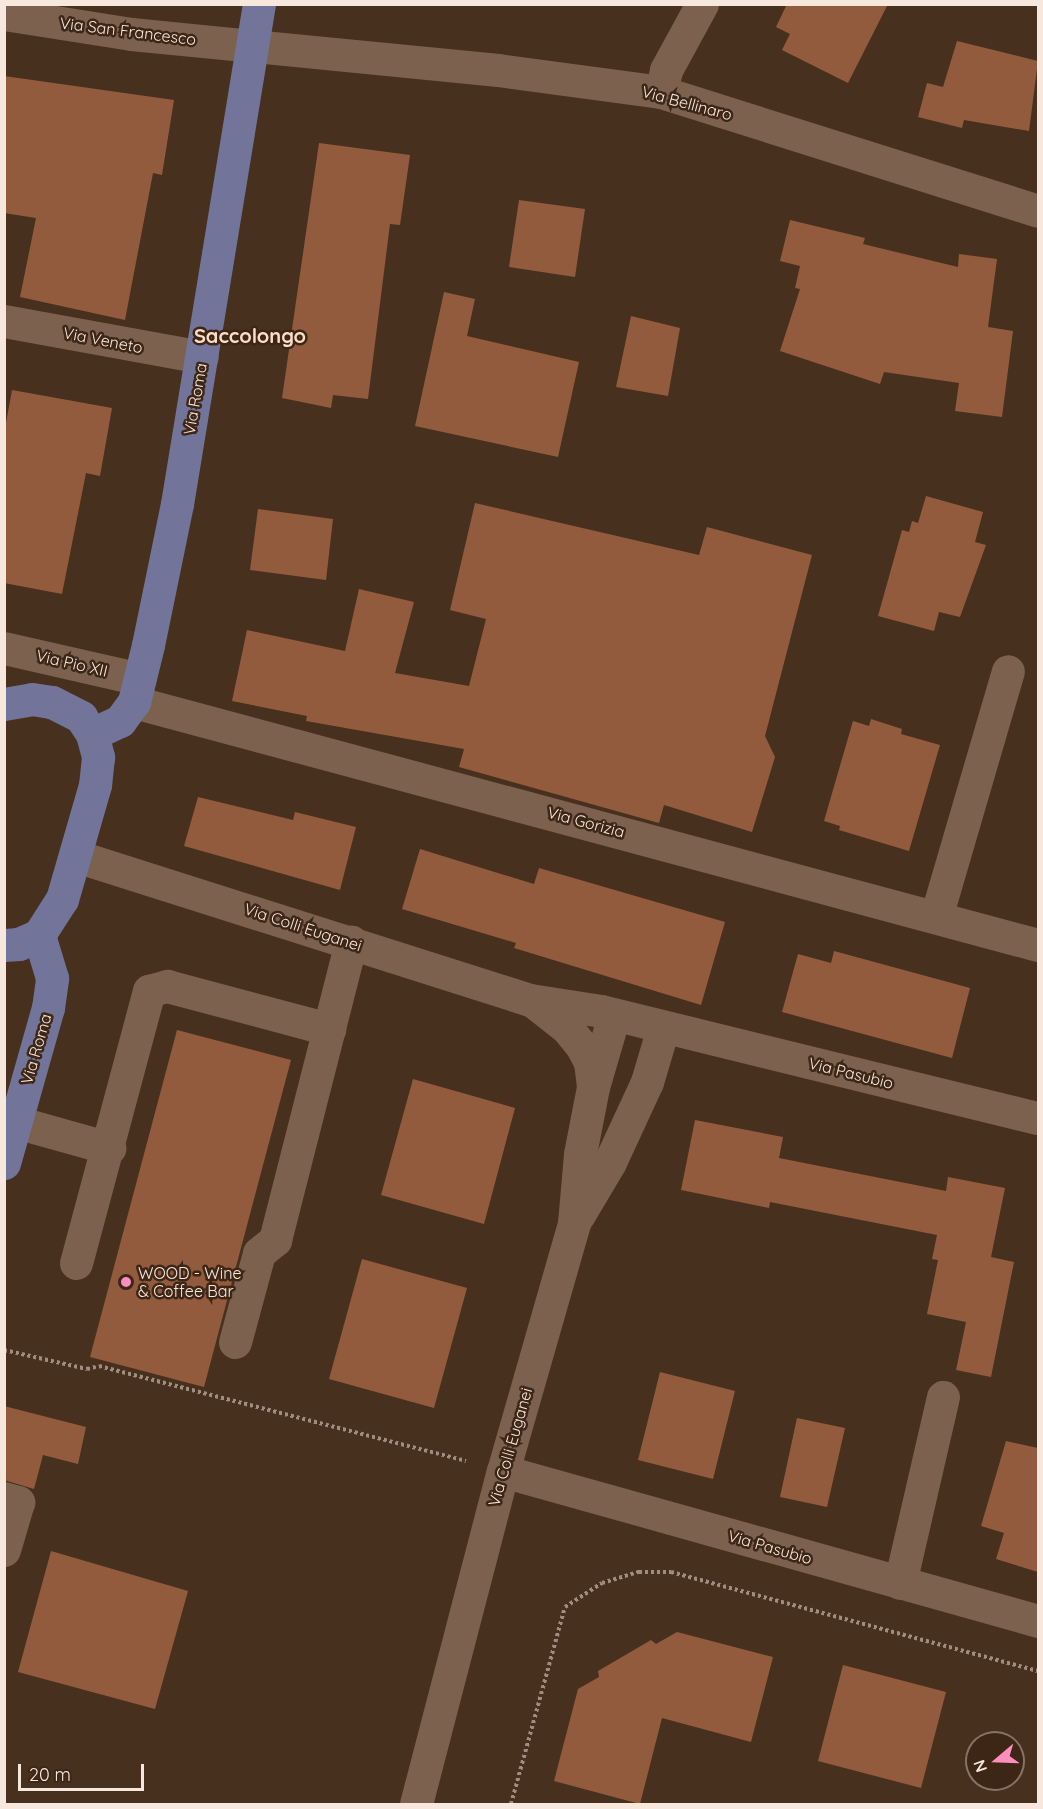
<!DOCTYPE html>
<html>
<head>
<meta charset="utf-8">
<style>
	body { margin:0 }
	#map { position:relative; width:1043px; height:1809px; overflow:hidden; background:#48301f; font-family:Quicksand,sans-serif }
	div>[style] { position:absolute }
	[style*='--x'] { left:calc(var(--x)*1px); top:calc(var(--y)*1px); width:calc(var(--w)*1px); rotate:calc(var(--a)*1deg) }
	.building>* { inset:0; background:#935b3e }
	.path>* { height:4px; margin-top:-2px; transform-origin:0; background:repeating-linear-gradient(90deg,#a18d7f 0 3px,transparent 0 6px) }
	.minor>* { height:33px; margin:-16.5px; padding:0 16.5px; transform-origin:16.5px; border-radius:16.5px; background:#7c614f }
	.major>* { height:33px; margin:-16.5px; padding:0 16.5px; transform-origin:16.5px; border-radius:16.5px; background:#727599 }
	.dots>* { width:16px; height:16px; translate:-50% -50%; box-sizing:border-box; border:3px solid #3d2615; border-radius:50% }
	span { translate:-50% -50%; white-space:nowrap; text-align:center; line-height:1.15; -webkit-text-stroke:5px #3d2615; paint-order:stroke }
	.street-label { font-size:16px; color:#f7e7dc }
	.poi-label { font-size:16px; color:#f7e7dc }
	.left { translate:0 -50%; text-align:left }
	.quarter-label { font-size:20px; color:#fcddc8; font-weight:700 }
	.frame { position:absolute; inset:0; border:6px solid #f7e7dc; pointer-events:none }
	.north { position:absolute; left:965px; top:1731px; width:60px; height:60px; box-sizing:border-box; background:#3d2615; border:2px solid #877365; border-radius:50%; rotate:251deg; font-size:16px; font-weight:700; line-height:24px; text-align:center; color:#f7e7dc }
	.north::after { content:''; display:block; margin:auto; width:21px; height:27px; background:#fd8ebe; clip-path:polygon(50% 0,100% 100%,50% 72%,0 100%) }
	.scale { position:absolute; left:18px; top:1764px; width:126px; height:27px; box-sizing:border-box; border:3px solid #f7e7dc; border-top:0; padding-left:8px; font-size:18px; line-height:21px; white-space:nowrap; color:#f7e7dc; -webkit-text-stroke:4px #3d2615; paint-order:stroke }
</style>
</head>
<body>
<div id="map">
	<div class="building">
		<div style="clip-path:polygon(787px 4px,888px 4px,848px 83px,782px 50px,790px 34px,776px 27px)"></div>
		<div style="clip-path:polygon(957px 41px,1038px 61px,1029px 131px,964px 120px,962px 128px,918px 117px,927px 83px,943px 87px)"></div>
		<div style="clip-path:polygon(4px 76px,174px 100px,162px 175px,153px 173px,125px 320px,20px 297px,36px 218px,4px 213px)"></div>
		<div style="clip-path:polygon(319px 143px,410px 155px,400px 225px,390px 224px,368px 399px,333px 395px,331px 408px,282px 398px)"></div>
		<div style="clip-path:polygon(519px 200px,585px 209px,575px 277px,509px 267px)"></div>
		<div style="clip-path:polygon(790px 220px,865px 238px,863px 244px,958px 267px,959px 254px,997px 259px,988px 327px,1013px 331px,1002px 417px,955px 411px,959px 383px,884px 372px,880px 384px,780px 351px,800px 289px,795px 288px,800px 266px,780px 261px)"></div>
		<div style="clip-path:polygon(444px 292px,475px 299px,467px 336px,579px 362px,558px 457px,415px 426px)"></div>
		<div style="clip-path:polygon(631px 316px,680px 328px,668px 396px,616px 387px)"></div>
		<div style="clip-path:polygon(12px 390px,112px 408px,100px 476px,86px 473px,62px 594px,4px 583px,4px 434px)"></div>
		<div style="clip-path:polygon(926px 496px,983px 512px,975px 542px,986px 545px,960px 617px,939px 612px,934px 631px,878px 616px,902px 530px,909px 532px,912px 521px,918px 523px)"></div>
		<div style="clip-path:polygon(475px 503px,699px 555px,707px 527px,812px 555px,765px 736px,775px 757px,752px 832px,664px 805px,659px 823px,459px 767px,464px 749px,306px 721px,307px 716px,232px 701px,247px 630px,345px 651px,359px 589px,414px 602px,395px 673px,469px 686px,486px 619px,450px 610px)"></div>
		<div style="clip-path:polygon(258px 509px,333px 519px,326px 580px,250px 570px)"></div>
		<div style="clip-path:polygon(871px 719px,902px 729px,901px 734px,940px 745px,909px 851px,839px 830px,840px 826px,824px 821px,853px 721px,869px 726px)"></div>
		<div style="clip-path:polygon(198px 797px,293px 820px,295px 812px,356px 827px,340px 890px,184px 846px)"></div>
		<div style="clip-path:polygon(420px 849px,534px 884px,539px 868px,725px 922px,701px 1005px,514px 948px,516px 943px,402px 909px)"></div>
		<div style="clip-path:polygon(834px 951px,970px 988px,952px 1058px,782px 1012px,798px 954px,831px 963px)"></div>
		<div style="clip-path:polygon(177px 1030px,291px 1060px,204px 1387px,90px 1357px)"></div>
		<div style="clip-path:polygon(413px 1079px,515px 1108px,484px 1224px,381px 1195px)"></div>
		<div style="clip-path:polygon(695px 1120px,783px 1137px,779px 1158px,946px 1191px,948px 1177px,1005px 1188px,991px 1257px,1014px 1262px,991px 1377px,956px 1370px,966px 1322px,927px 1314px,938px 1260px,932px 1259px,937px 1235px,770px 1202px,769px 1208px,681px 1190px)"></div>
		<div style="clip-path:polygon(362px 1259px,467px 1288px,434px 1408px,329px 1379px)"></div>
		<div style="clip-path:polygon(660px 1372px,735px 1391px,713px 1479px,638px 1460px)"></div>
		<div style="clip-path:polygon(4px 1406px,86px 1427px,78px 1464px,43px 1455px,34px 1489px,4px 1480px)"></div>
		<div style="clip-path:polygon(797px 1418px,845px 1428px,827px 1507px,780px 1497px)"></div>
		<div style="clip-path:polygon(1006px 1441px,1038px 1448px,1038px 1572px,996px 1559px,1004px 1533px,981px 1526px)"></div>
		<div style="clip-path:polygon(51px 1551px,188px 1591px,155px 1709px,18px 1672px)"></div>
		<div style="clip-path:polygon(677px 1632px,773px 1657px,751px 1742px,662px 1718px,640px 1804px,554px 1781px,578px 1689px,599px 1677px,598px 1671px,651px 1640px,656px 1644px)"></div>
		<div style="clip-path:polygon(843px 1665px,946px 1692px,921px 1788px,818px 1761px)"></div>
	</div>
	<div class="path">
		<div style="--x:4;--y:1350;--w:85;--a:12.9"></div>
		<div style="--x:87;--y:1369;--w:12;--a:-14"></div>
		<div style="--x:99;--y:1366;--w:379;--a:14.5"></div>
		<div style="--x:511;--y:1804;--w:204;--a:-74.7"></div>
		<div style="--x:565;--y:1607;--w:44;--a:-33"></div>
		<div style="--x:602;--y:1583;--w:39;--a:-17"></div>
		<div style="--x:639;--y:1572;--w:32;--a:0"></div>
		<div style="--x:671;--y:1572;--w:380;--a:15.1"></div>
	</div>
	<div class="minor">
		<div style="--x:4;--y:14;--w:129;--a:8.9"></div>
		<div style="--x:131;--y:34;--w:369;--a:5.6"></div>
		<div style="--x:498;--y:70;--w:164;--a:7.7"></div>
		<div style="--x:661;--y:92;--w:395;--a:17.5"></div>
		<div style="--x:661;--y:92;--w:23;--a:-77"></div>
		<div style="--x:666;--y:70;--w:75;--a:-61.4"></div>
		<div style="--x:4;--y:321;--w:201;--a:10.3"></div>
		<div style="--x:4;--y:648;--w:139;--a:12.8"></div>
		<div style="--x:134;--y:702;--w:936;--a:15.05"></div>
		<div style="--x:76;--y:856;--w:476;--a:17.6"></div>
		<div style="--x:530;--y:1000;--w:72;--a:8.8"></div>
		<div style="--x:601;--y:1011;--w:450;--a:13.8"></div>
		<div style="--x:936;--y:917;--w:256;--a:-73.7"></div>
		<div style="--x:534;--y:1002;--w:42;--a:38.2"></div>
		<div style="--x:567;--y:1028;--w:22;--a:51"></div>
		<div style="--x:581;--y:1045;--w:19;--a:62"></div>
		<div style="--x:590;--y:1062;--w:25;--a:83"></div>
		<div style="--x:16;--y:1122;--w:97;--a:15.6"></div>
		<div style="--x:578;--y:1216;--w:63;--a:-59.3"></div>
		<div style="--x:610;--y:1162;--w:88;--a:-65.2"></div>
		<div style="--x:647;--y:1082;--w:56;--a:-73.5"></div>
		<div style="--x:76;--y:1263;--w:282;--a:-75"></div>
		<div style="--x:149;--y:991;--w:19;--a:-16"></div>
		<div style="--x:167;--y:986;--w:168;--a:14.9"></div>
		<div style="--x:235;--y:1342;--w:92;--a:-74.9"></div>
		<div style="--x:259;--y:1253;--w:21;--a:-39"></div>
		<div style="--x:275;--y:1240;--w:308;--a:-75.7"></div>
		<div style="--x:503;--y:1471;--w:556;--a:15.66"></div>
		<div style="--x:4;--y:1498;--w:15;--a:16"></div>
		<div style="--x:18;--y:1502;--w:50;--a:106.3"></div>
		<div style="--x:900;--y:1583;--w:191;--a:-77"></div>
		<div style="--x:416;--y:1804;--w:344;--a:-75.4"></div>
		<div style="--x:503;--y:1471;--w:258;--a:-74"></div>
		<div style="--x:574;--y:1223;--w:69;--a:-85"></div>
		<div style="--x:580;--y:1154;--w:68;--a:-79"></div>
		<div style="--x:593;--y:1087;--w:75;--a:-73.7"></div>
	</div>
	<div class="major">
		<div style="--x:4;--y:704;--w:28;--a:-10"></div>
		<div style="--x:32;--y:699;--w:20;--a:9"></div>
		<div style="--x:52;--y:702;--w:33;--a:27"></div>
		<div style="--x:81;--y:717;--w:20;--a:57"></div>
		<div style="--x:92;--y:734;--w:24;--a:75"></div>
		<div style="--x:98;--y:757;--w:28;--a:96"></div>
		<div style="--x:95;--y:785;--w:119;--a:106.1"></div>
		<div style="--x:62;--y:899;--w:43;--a:122.6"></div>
		<div style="--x:39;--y:935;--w:22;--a:156"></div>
		<div style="--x:19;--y:944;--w:15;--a:176"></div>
		<div style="--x:92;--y:734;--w:31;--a:-25"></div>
		<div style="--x:120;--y:721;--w:24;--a:-54"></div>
		<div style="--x:134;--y:702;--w:59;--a:-76.2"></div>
		<div style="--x:148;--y:645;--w:144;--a:-78.4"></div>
		<div style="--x:177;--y:504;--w:507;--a:-80.69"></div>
		<div style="--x:4;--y:1163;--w:161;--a:-74.2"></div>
		<div style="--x:48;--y:1008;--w:30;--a:-82"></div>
		<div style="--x:52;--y:978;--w:45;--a:-106.8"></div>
	</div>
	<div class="dots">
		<div style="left:126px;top:1282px;background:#fd8ebe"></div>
	</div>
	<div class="street-label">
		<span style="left:128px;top:31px;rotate:7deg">Via San Francesco</span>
		<span style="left:687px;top:103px;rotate:15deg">Via Bellinaro</span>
		<span style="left:103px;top:340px;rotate:11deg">Via Veneto</span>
		<span style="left:195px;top:399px;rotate:-80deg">Via Roma</span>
		<span style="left:72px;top:663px;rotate:13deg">Via Pio XII</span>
		<span style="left:586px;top:822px;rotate:15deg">Via Gorizia</span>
		<span style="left:303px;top:927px;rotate:18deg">Via Colli Euganei</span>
		<span style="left:36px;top:1049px;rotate:-74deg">Via Roma</span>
		<span style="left:851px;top:1073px;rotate:14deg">Via Pasubio</span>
		<span style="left:510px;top:1447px;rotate:-74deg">Via Colli Euganei</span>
		<span style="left:770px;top:1547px;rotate:16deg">Via Pasubio</span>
	</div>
	<div class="poi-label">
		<span class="left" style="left:138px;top:1282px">WOOD - Wine<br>&amp; Coffee Bar</span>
	</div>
	<div class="quarter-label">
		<span style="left:250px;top:335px">Saccolongo</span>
	</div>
	<div class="frame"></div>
	<div class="north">N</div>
	<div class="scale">20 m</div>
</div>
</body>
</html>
